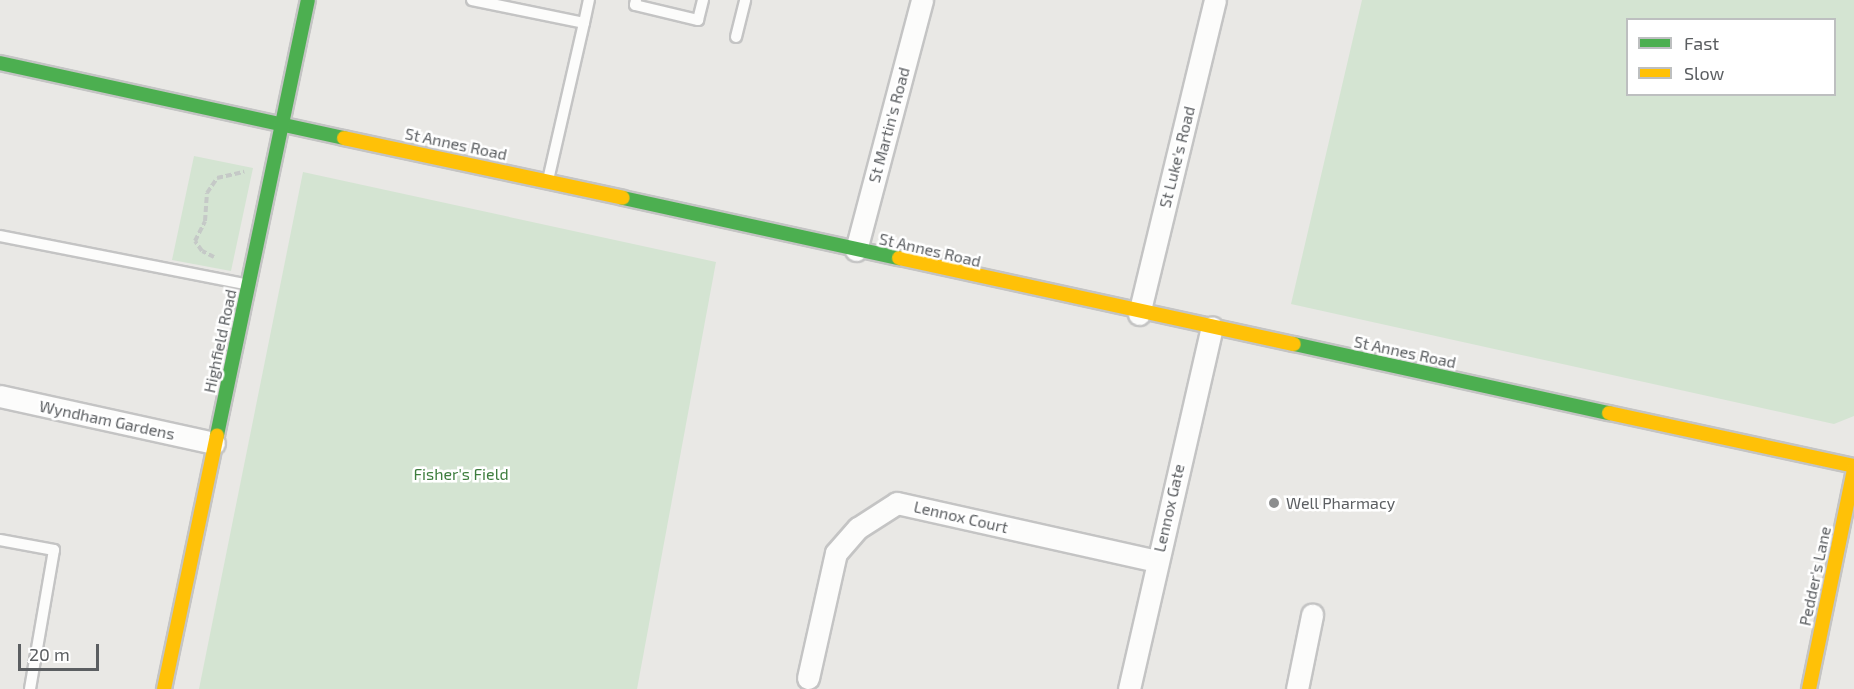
<!DOCTYPE html>
<html>
<head>
<meta charset="utf-8">
<style>
	body { margin:0 }
	#map { position:relative; width:1854px; height:689px; overflow:hidden; background:#e9e8e5; font-family:"Exo 2",sans-serif }
	div>[style] { position:absolute }
	[style*='--x'] { left:calc(var(--x)*1px); top:calc(var(--y)*1px); width:calc(var(--w)*1px); rotate:calc(var(--a)*1deg) }
	.green>* { inset:0; background:#d4e4d2 }
	.path>* { height:4px; margin-top:-2px; transform-origin:0; background:repeating-linear-gradient(90deg,#c5c9c7 0 6px,transparent 0 9px) }
	.roads { filter:drop-shadow(2px 0 #c4c4c4) drop-shadow(-2px 0 #c4c4c4) drop-shadow(0 2px #c4c4c4) drop-shadow(0 -2px #c4c4c4) }
	.lane>* { height:10px; margin:-5px; padding:0 5px; transform-origin:5px; border-radius:5px; background:#fcfcfb }
	.street>* { height:21px; margin:-10.5px; padding:0 10.5px; transform-origin:10.5px; border-radius:10.5px; background:#fcfcfb }
	.fast>* { height:14px; margin:-7px; padding:0 7px; transform-origin:7px; border-radius:7px; background:#4caf50 }
	.slow>* { height:14px; margin:-7px; padding:0 7px; transform-origin:7px; border-radius:7px; background:#ffc107 }
	.dots>* { width:16px; height:16px; translate:-50% -50%; box-sizing:border-box; border:3px solid #fff; border-radius:50% }
	span { translate:-50% -50%; white-space:nowrap; text-align:center; line-height:1.15; -webkit-text-stroke:5px #fff; paint-order:stroke }
	.street-label { font-size:16px; color:#5b5e61 }
	.park-label { font-size:16px; color:#3e7d3e }
	.poi-label { font-size:16px; color:#5b5e61 }
	.left { translate:0 -50%; text-align:left }
	.legend { position:absolute; left:1626px; top:18px; width:210px; height:78px; box-sizing:border-box; background:#fff; border:2px solid #bdbfc0; margin:0; padding:8px 10px; list-style:none; font-size:18px; color:#5b5e61 }
	.legend li { display:flex; align-items:center; gap:12px; height:30px }
	.legend b { width:30px; border:2px solid #bdbfc0 }
	.scale { position:absolute; left:18px; top:644px; width:81px; height:27px; box-sizing:border-box; border:3px solid #5b5e61; border-top:0; padding-left:8px; font-size:18px; line-height:21px; white-space:nowrap; color:#5b5e61; -webkit-text-stroke:4px #fff; paint-order:stroke }
</style>
</head>
<body>
<div id="map">
	<div class="green">
		<div style="clip-path:polygon(evenodd,1362px 0,1854px 0,1854px 416px,1834px 424px,1291px 304px,1362px 0,1628px 20px,1834px 20px,1834px 94px,1628px 94px,1628px 20px)"></div>
		<div style="clip-path:polygon(194px 156px,253px 168px,231px 271px,172px 260px)"></div>
		<div style="clip-path:polygon(303px 172px,716px 262px,637px 689px,199px 689px)"></div>
	</div>
	<div class="path">
		<div style="--x:214;--y:257;--w:13;--a:-153"></div>
		<div style="--x:202;--y:251;--w:12;--a:-125"></div>
		<div style="--x:195;--y:241;--w:22;--a:-63"></div>
		<div style="--x:205;--y:221;--w:28;--a:-86"></div>
		<div style="--x:207;--y:193;--w:18;--a:-56"></div>
		<div style="--x:217;--y:178;--w:28;--a:-13"></div>
	</div>
	<div class="roads">
		<div class="lane">
			<div style="--x:472;--y:0;--w:114;--a:11.6"></div>
			<div style="--x:584;--y:23;--w:161;--a:102.9"></div>
			<div style="--x:636;--y:0;--w:5;--a:101"></div>
			<div style="--x:635;--y:5;--w:65;--a:13.4"></div>
			<div style="--x:698;--y:20;--w:21;--a:-76"></div>
			<div style="--x:584;--y:23;--w:24;--a:-78"></div>
			<div style="--x:736;--y:37;--w:38;--a:-76"></div>
			<div style="--x:0;--y:236;--w:250;--a:11.1"></div>
			<div style="--x:0;--y:540;--w:55;--a:10.5"></div>
			<div style="--x:54;--y:550;--w:141;--a:99.8"></div>
		</div>
		<div class="street">
			<div style="--x:856;--y:250;--w:259;--a:-75.2"></div>
			<div style="--x:1139;--y:314;--w:323;--a:-76.4"></div>
			<div style="--x:0;--y:396;--w:219;--a:12.4"></div>
			<div style="--x:808;--y:678;--w:128;--a:-77.4"></div>
			<div style="--x:836;--y:553;--w:33;--a:-49"></div>
			<div style="--x:858;--y:528;--w:46;--a:-32.7"></div>
			<div style="--x:897;--y:503;--w:266;--a:12.6"></div>
			<div style="--x:1129;--y:689;--w:371;--a:-77.1"></div>
			<div style="--x:1297;--y:689;--w:76;--a:-78.5"></div>
		</div>
		<div class="fast">
			<div style="--x:0;--y:63;--w:352;--a:12.3"></div>
			<div style="--x:623;--y:198;--w:282;--a:12.3"></div>
			<div style="--x:1294;--y:344;--w:322;--a:12.4"></div>
			<div style="--x:217;--y:435;--w:444;--a:-78.2"></div>
		</div>
		<div class="slow">
			<div style="--x:344;--y:138;--w:285;--a:12.1"></div>
			<div style="--x:899;--y:258;--w:404;--a:12.3"></div>
			<div style="--x:1609;--y:413;--w:251;--a:12.2"></div>
			<div style="--x:164;--y:689;--w:259;--a:-78.2"></div>
			<div style="--x:1809;--y:689;--w:224;--a:-78.4"></div>
		</div>
	</div>
	<div class="dots">
		<div style="left:1274px;top:503px;background:#8d8e8f"></div>
	</div>
	<div class="street-label">
		<span style="left:889px;top:125px;rotate:-75deg">St Martin's Road</span>
		<span style="left:456px;top:144px;rotate:12deg">St Annes Road</span>
		<span style="left:1177px;top:157px;rotate:-76deg">St Luke's Road</span>
		<span style="left:930px;top:250px;rotate:13deg">St Annes Road</span>
		<span style="left:220px;top:341px;rotate:-78deg">Highfield Road</span>
		<span style="left:1405px;top:352px;rotate:12deg">St Annes Road</span>
		<span style="left:107px;top:420px;rotate:12deg">Wyndham Gardens</span>
		<span style="left:1169px;top:508px;rotate:-77deg">Lennox Gate</span>
		<span style="left:961px;top:517px;rotate:13deg">Lennox Court</span>
		<span style="left:1815px;top:576px;rotate:-78deg">Pedder's Lane</span>
	</div>
	<div class="park-label">
		<span style="left:461px;top:474px">Fisher's Field</span>
	</div>
	<div class="poi-label">
		<span class="left" style="left:1286px;top:503px">Well Pharmacy</span>
	</div>
	<ul class="legend">
	<li><b style="height:8px;background:#4caf50"></b>Fast</li>
	<li><b style="height:8px;background:#ffc107"></b>Slow</li>
	</ul>
	<div class="scale">20 m</div>
</div>
</body>
</html>
